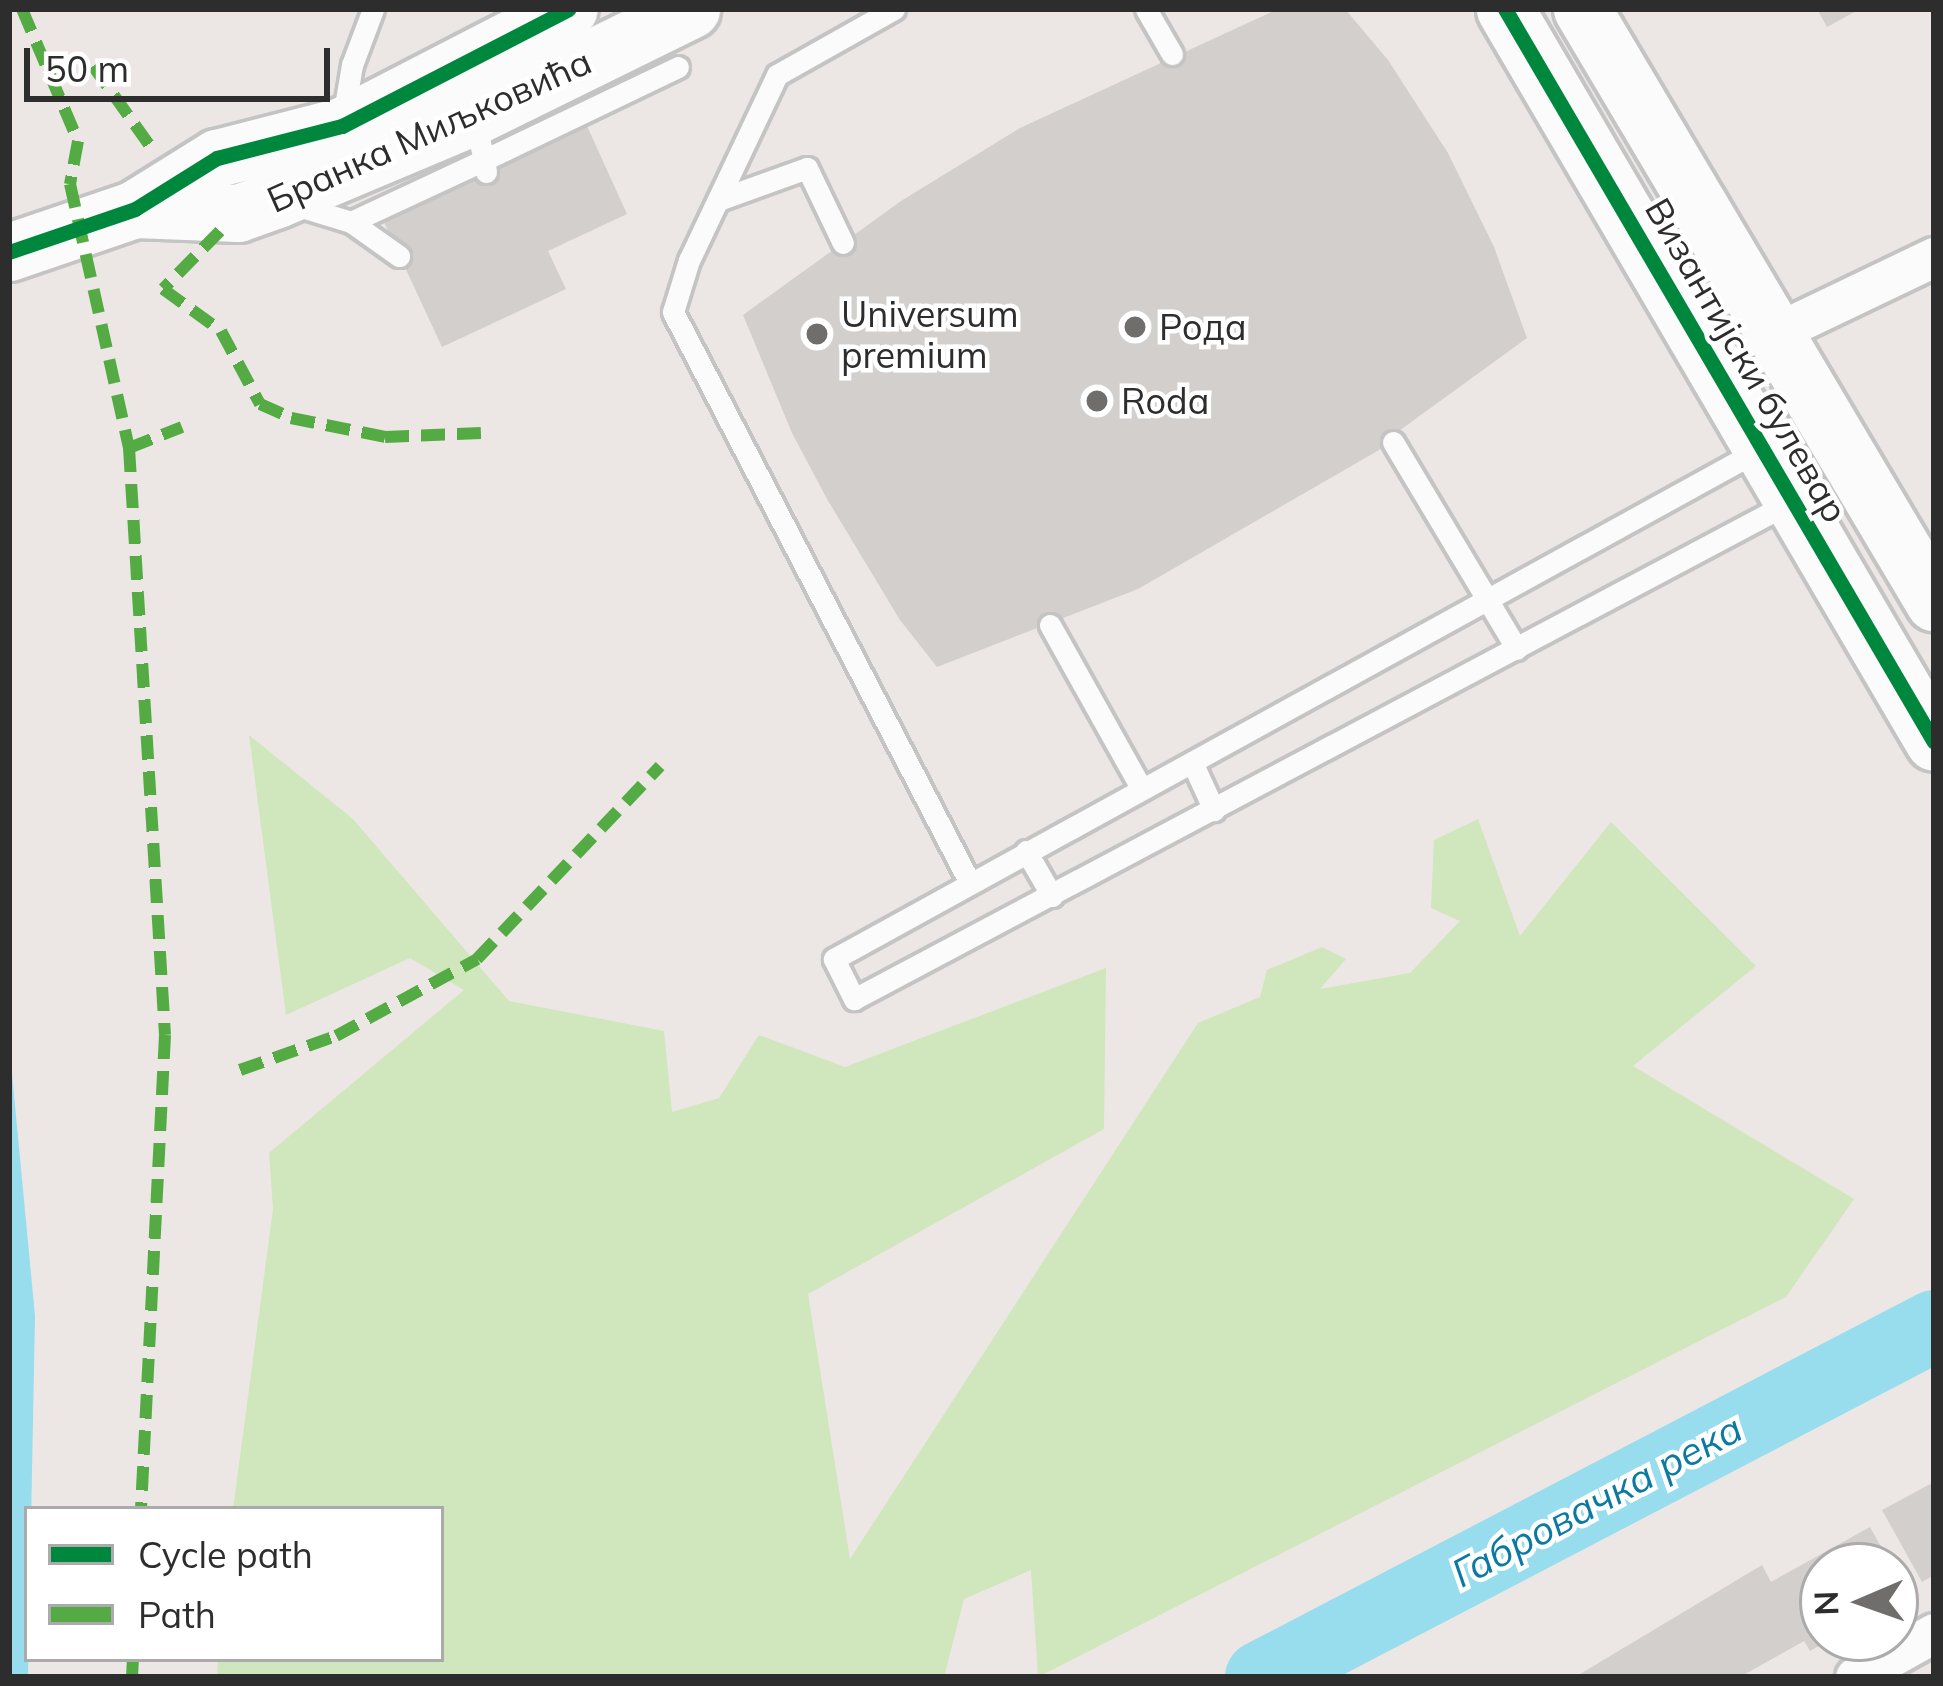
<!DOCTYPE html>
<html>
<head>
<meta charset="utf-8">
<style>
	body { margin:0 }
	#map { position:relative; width:1943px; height:1686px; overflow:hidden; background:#ece7e4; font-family:Mulish,sans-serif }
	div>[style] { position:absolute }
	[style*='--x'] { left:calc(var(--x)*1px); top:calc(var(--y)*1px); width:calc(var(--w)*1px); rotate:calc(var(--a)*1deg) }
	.green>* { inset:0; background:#d0e6bc }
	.water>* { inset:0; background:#97dded }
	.river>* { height:72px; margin:-36px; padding:0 36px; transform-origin:36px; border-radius:36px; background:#97dded }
	.building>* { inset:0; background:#d2cfcd }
	.roads { filter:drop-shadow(3px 0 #c5c4c4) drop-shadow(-3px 0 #c5c4c4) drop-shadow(0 3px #c5c4c4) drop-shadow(0 -3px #c5c4c4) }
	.lane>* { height:21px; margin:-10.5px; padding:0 10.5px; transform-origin:10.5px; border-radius:10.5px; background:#fcfbfb }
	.street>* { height:39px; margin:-19.5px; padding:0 19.5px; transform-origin:19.5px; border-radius:19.5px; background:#fcfbfb }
	.secondary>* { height:57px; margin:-28.5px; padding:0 28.5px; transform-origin:28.5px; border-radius:28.5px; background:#fcfbfb }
	.quiet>* { height:12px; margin-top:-6px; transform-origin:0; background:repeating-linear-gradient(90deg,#54ab44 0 24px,transparent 0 36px) }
	.cycleway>* { height:15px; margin:-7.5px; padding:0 7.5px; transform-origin:7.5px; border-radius:7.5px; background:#00873e }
	.dots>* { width:33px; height:33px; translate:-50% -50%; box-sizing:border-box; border:6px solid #fff; border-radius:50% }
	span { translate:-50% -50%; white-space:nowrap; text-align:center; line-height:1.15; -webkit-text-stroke:9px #fff; paint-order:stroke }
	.street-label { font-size:36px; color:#2d2d2d }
	.poi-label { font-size:36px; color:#2d2d2d }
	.left { translate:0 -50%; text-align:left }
	.water-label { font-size:39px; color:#0b7aa3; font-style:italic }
	.frame { position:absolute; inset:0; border:12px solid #2d2d2d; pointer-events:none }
	.legend { position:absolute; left:24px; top:1506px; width:420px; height:156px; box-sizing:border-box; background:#fff; border:3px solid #ababab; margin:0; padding:15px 21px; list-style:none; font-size:36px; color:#2d2d2d }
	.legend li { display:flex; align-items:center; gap:24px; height:60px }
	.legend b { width:60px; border:3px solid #ababab }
	.north { position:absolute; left:1799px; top:1542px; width:120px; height:120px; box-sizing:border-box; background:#fff; border:3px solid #ababab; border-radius:50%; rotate:268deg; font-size:33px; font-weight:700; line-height:48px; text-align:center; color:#2d2d2d }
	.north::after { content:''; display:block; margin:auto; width:42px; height:54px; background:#706e6d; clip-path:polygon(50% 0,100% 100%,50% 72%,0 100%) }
	.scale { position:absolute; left:24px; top:48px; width:306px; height:54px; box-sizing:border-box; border:6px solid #2d2d2d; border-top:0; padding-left:15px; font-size:36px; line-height:42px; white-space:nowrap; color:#2d2d2d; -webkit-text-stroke:9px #fff; paint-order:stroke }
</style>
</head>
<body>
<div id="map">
	<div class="green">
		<div style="clip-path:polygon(249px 735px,353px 819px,509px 1001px,664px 1031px,672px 1112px,719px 1098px,759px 1035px,845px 1067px,1106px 968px,1104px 1129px,808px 1294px,850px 1559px,1198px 1023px,1260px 997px,1267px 970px,1322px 947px,1346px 959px,1320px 989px,1410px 973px,1460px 921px,1431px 908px,1434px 840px,1478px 819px,1520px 936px,1611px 822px,1756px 966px,1633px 1066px,1854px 1199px,1786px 1297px,1038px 1677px,1031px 1570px,964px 1599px,944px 1677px,217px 1677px,218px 1659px,441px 1659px,441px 1509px,233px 1509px,273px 1209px,269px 1153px,464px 990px,410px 958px,286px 1015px)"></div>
	</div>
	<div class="water">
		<div style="clip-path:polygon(9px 1042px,35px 1316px,28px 1677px,9px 1677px)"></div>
	</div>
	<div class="river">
		<div style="--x:1261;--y:1677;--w:759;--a:-27.54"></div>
	</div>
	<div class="building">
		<div style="clip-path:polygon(1278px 9px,1345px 9px,1388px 60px,1448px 153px,1494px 247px,1527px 338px,1392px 436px,1393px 442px,1138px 589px,937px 667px,900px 620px,827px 499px,792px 433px,743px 315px,901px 201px,1020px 128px)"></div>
		<div style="clip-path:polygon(1817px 9px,1860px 9px,1827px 27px)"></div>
		<div style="clip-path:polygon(587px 126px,627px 214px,548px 251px,566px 289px,442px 347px,383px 220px)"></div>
		<div style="clip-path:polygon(1934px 1482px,1934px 1575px,1922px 1582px,1882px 1510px)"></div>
		<div style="clip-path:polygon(1870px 1527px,1892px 1566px,1823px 1566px,1823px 1638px,1833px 1638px,1810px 1651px,1804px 1641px,1740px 1677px,1575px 1677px,1762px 1565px,1771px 1582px)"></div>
		<div style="clip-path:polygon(1895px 1572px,1909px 1596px,1895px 1603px)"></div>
	</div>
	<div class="roads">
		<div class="lane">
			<div style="--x:894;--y:9;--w:134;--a:150.6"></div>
			<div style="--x:777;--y:75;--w:205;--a:115.4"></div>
			<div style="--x:689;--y:260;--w:54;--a:107.1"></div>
			<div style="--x:673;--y:312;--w:644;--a:62.52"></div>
			<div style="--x:1146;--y:9;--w:52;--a:60"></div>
			<div style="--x:343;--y:118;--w:54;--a:-80.4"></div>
			<div style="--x:352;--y:65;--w:60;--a:-69.4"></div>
			<div style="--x:486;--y:172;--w:12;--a:-99"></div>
			<div style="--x:484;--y:160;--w:215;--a:-25.6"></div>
			<div style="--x:721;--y:199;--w:91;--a:-19.8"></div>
			<div style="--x:807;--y:168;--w:83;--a:64.4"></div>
			<div style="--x:295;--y:205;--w:59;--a:16.9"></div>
			<div style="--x:351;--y:222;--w:147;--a:-25"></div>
			<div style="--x:484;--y:160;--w:40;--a:-103"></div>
			<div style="--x:351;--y:222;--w:59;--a:35.3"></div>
			<div style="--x:1393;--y:442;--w:241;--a:59.1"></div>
			<div style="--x:1759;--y:450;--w:1056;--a:151.18"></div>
			<div style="--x:834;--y:959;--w:45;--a:63.4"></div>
			<div style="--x:854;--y:999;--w:1058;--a:-27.95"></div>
			<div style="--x:1050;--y:625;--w:187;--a:60.8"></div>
			<div style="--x:1192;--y:762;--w:53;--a:65.4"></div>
			<div style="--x:1026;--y:851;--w:52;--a:60"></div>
		</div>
		<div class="street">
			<div style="--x:1773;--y:334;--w:178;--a:-25.6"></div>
			<div style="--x:1855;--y:1677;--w:90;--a:-29.1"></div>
		</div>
		<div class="secondary">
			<div style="--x:1505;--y:9;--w:849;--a:59.66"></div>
			<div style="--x:1582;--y:9;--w:690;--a:59.31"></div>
			<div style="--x:135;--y:209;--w:103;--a:2.2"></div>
			<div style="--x:238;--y:213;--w:41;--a:-19.7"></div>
			<div style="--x:277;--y:199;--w:214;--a:-22.8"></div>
			<div style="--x:474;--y:116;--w:242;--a:-26.2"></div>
			<div style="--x:9;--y:252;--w:133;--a:-18.8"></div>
			<div style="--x:135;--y:209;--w:97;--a:-31.9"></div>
			<div style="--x:217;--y:158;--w:129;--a:-14.4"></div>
			<div style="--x:342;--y:126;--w:255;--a:-27.3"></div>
		</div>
	</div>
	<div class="quiet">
		<div style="--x:22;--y:9;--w:143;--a:67"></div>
		<div style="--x:78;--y:141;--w:44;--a:100.5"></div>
		<div style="--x:70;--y:184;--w:271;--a:77.4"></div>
		<div style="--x:129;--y:448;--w:588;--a:86.49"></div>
		<div style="--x:165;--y:1035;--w:475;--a:92.9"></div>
		<div style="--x:93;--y:66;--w:107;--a:54.5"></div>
		<div style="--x:220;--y:231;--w:81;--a:134.5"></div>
		<div style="--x:163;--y:289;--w:72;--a:35.9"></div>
		<div style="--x:221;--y:331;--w:83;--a:61.9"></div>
		<div style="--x:260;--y:404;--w:34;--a:24"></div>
		<div style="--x:291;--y:418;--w:96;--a:11.4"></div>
		<div style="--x:385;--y:437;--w:96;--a:-2.4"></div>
		<div style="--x:129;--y:448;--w:57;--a:-21.6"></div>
		<div style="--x:240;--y:1070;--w:102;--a:-19.5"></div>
		<div style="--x:336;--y:1036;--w:161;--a:-28.6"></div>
		<div style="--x:477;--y:959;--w:266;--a:-46.5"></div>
		<div style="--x:132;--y:1677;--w:18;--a:-87"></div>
	</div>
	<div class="cycleway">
		<div style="--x:1505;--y:9;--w:849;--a:59.66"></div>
		<div style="--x:9;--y:252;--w:133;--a:-18.8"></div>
		<div style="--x:135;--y:209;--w:97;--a:-31.9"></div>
		<div style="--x:217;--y:158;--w:129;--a:-14.4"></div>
		<div style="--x:342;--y:126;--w:255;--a:-27.3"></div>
	</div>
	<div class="dots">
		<div style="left:1135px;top:327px;background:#706e6d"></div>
		<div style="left:817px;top:334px;background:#706e6d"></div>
		<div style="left:1097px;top:401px;background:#706e6d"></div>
	</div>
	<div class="street-label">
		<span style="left:429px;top:130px;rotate:-24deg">Бранка Миљковића</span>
		<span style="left:1747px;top:360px;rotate:60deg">Византијски булевар</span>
	</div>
	<div class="poi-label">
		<span class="left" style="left:841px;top:334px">Universum<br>premium</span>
		<span class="left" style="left:1159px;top:327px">Рода</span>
		<span class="left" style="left:1121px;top:401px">Roda</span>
	</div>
	<div class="water-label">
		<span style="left:1597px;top:1501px;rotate:-28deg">Габровачка река</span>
	</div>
	<div class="frame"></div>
	<ul class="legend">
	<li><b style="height:15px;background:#00873e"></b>Cycle path</li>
	<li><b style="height:15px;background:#54ab44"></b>Path</li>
	</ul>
	<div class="north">N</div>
	<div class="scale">50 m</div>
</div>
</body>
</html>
